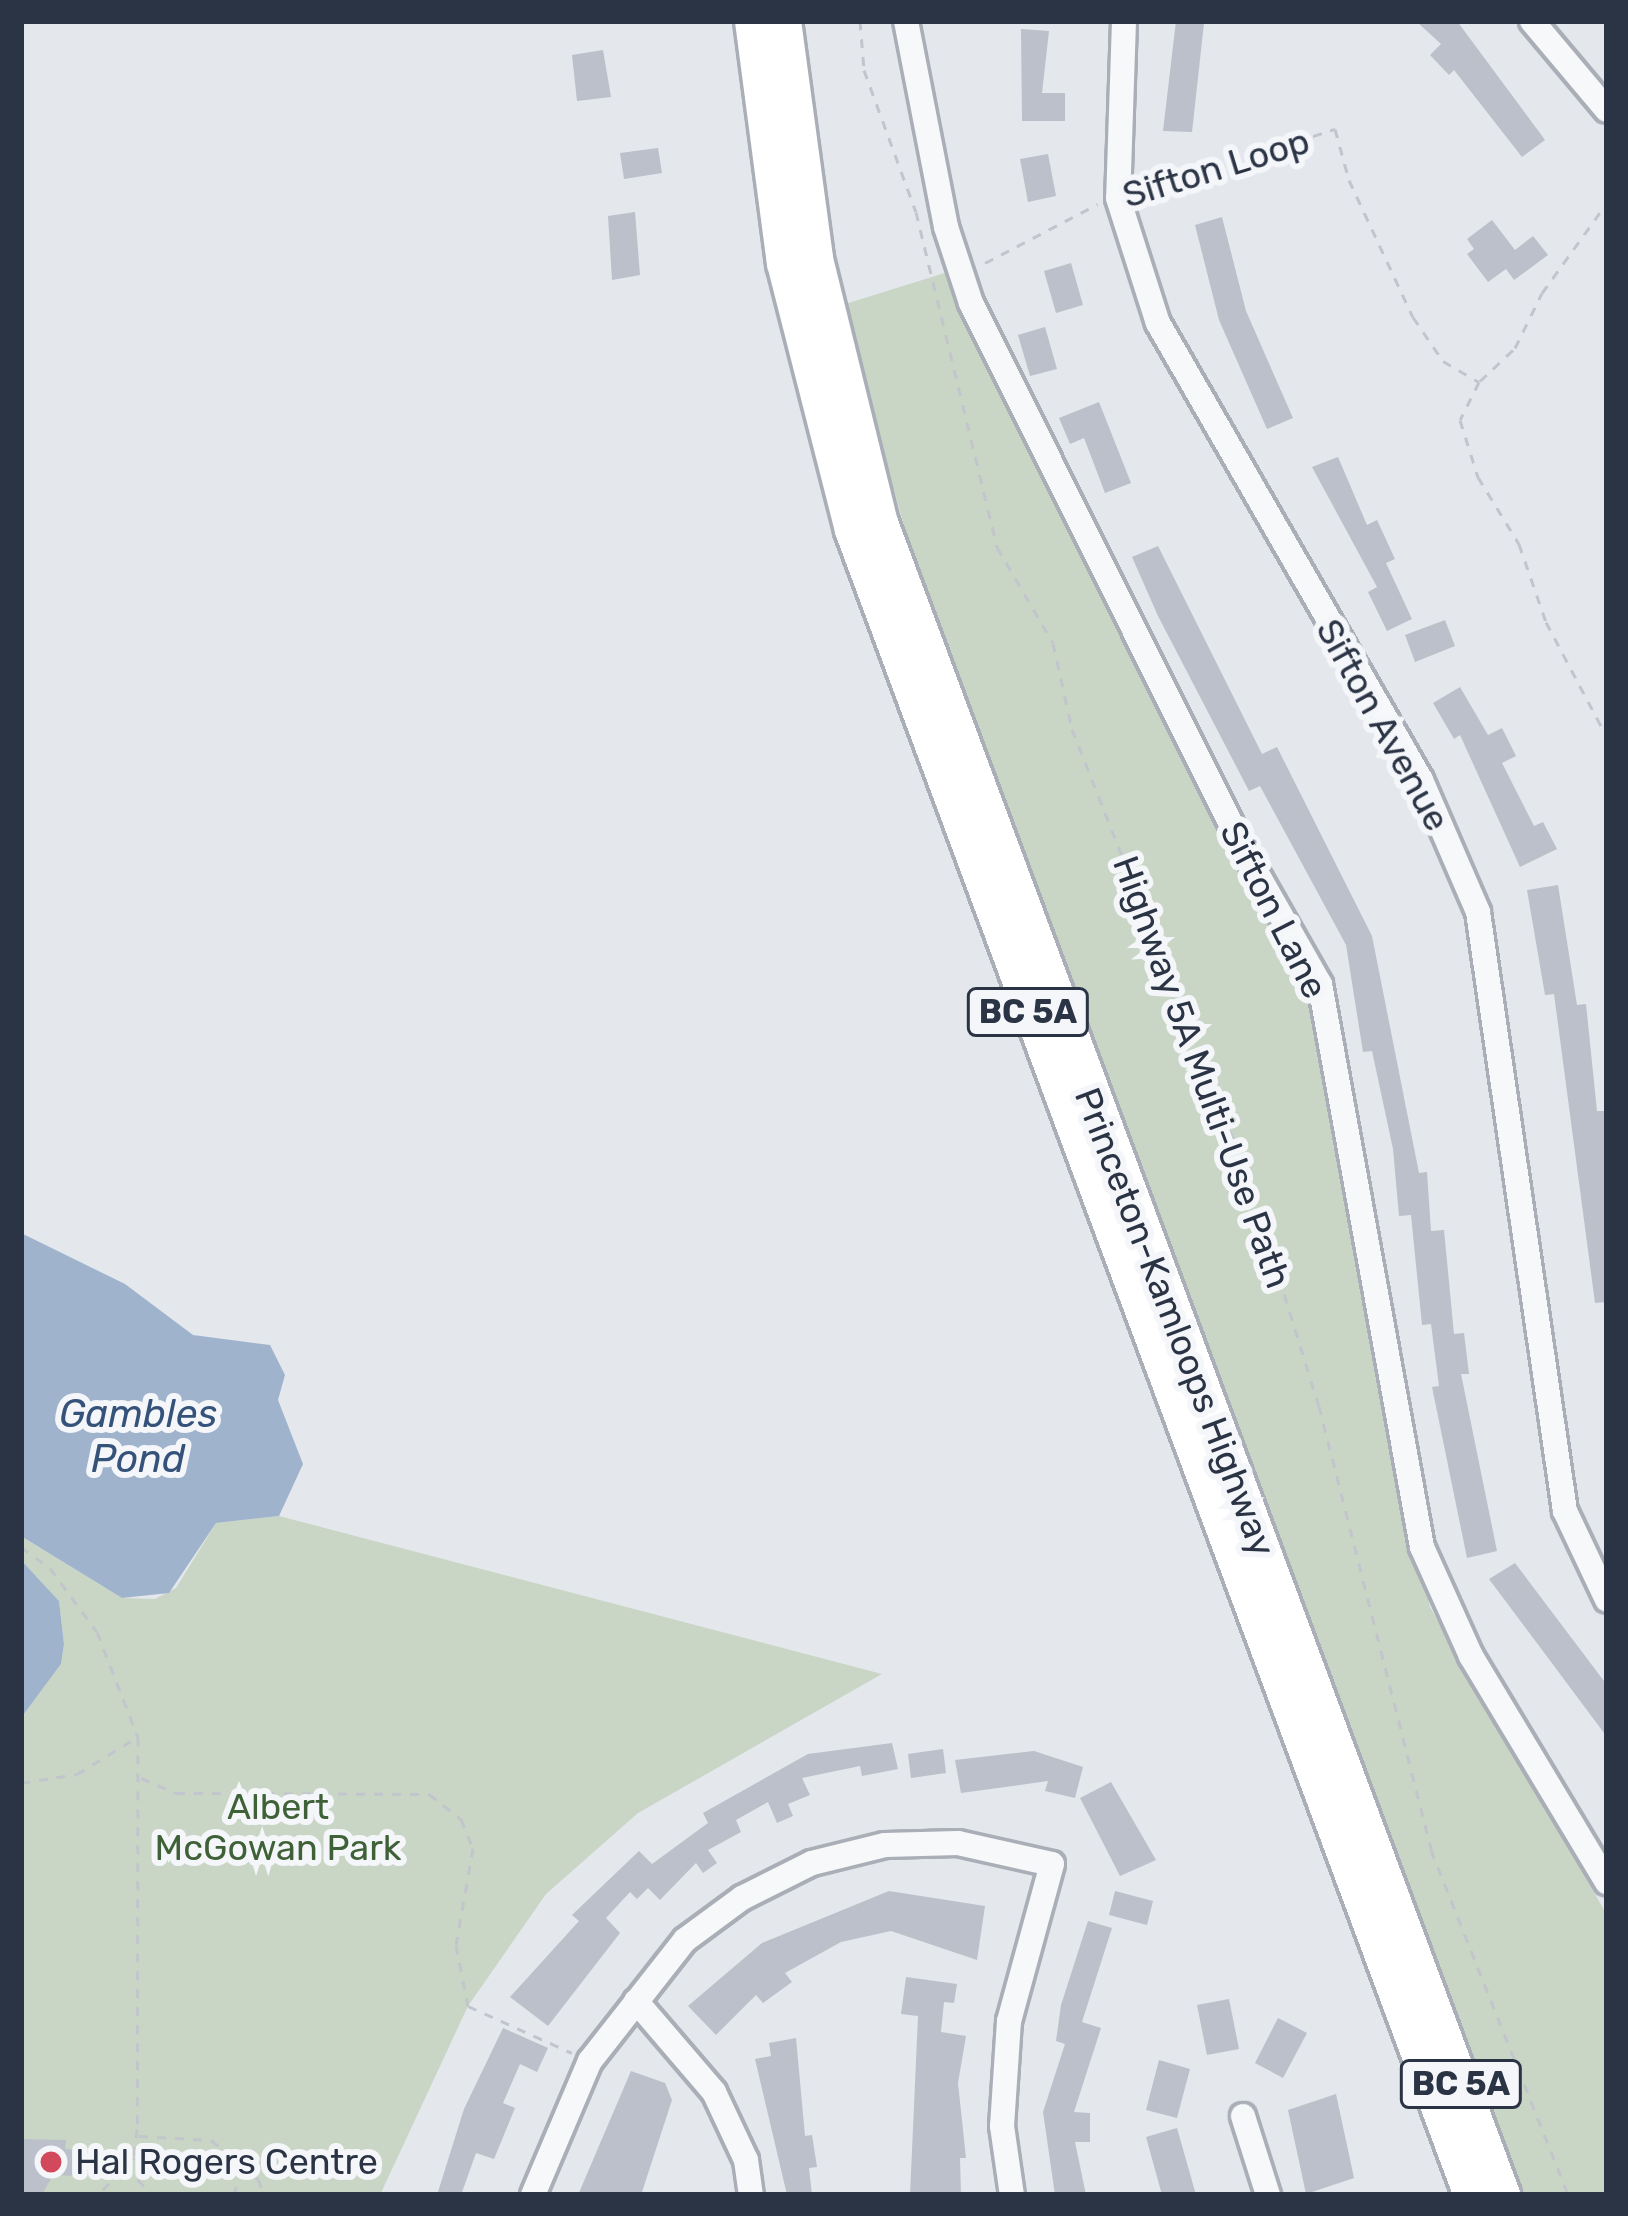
<!DOCTYPE html>
<html>
<head>
<meta charset="utf-8">
<style>
	body { margin:0 }
	#map { position:relative; width:1628px; height:2216px; overflow:hidden; background:#e4e7ec; font-family:Rubik,sans-serif }
	div>[style] { position:absolute }
	[style*='--x'] { left:calc(var(--x)*1px); top:calc(var(--y)*1px); width:calc(var(--w)*1px); rotate:calc(var(--a)*1deg) }
	.green>* { inset:0; background:#c9d6c5 }
	.water>* { inset:0; background:#9fb4cc }
	.building>* { inset:0; background:#bbc0ca }
	.path>* { height:3px; margin-top:-1.5px; transform-origin:0; background:repeating-linear-gradient(90deg,#c2c5cb 0 9px,transparent 0 18px) }
	.roads { filter:drop-shadow(3px 0 #a9aeb7) drop-shadow(-3px 0 #a9aeb7) drop-shadow(0 3px #a9aeb7) drop-shadow(0 -3px #a9aeb7) }
	.street>* { height:24px; margin:-12px; padding:0 12px; transform-origin:12px; border-radius:12px; background:#f7f8fa }
	.primary>* { height:36px; margin:-18px; padding:0 18px; transform-origin:18px; border-radius:18px; background:#fff }
	.dots>* { width:33px; height:33px; translate:-50% -50%; box-sizing:border-box; border:6px solid #f4f6f9; border-radius:50% }
	span { translate:-50% -50%; white-space:nowrap; text-align:center; line-height:1.15; -webkit-text-stroke:12px #f4f6f9; paint-order:stroke }
	.shield-label span { padding:3px 9px; background:#f4f6f9; border:3px solid; border-radius:9px; -webkit-text-stroke-width:0 }
	.shield-label { font-size:33px; color:#2b3445; font-weight:700 }
	.street-label { font-size:36px; color:#2b3445 }
	.park-label { font-size:36px; color:#3f6138 }
	.poi-label { font-size:36px; color:#2b3445 }
	.left { translate:0 -50%; text-align:left }
	.water-label { font-size:39px; color:#34527a; font-style:italic }
	.frame { position:absolute; inset:0; border:24px solid #2b3445; pointer-events:none }
</style>
</head>
<body>
<div id="map">
	<div class="green">
		<div style="clip-path:polygon(951px 271px,1313px 996px,1430px 1607px,1607px 1915px,1607px 2195px,1513px 2195px,925px 600px,842px 305px)"></div>
		<div style="clip-path:polygon(279px 1516px,882px 1674px,638px 1813px,546px 1894px,468px 2006px,380px 2195px,21px 2195px,21px 1718px,61px 1664px,64px 1644px,59px 1601px,21px 1560px,21px 1536px,122px 1598px,155px 1599px,176px 1588px,216px 1523px)"></div>
	</div>
	<div class="water">
		<div style="clip-path:polygon(21px 1233px,125px 1284px,193px 1335px,270px 1345px,285px 1375px,278px 1400px,303px 1464px,279px 1516px,216px 1523px,169px 1593px,122px 1598px,21px 1536px)"></div>
		<div style="clip-path:polygon(21px 1560px,59px 1601px,64px 1644px,61px 1664px,21px 1718px)"></div>
	</div>
	<div class="building">
		<div style="clip-path:polygon(1176px 21px,1204px 23px,1192px 132px,1163px 131px)"></div>
		<div style="clip-path:polygon(1416px 21px,1457px 21px,1545px 140px,1522px 157px,1454px 70px,1449px 75px,1430px 55px,1441px 44px)"></div>
		<div style="clip-path:polygon(1021px 29px,1049px 31px,1042px 93px,1065px 93px,1065px 121px,1022px 121px)"></div>
		<div style="clip-path:polygon(603px 50px,611px 97px,577px 101px,572px 55px)"></div>
		<div style="clip-path:polygon(658px 148px,662px 173px,624px 179px,620px 153px)"></div>
		<div style="clip-path:polygon(1048px 154px,1056px 196px,1028px 202px,1020px 159px)"></div>
		<div style="clip-path:polygon(635px 212px,640px 275px,612px 280px,608px 216px)"></div>
		<div style="clip-path:polygon(1222px 217px,1246px 311px,1293px 418px,1267px 429px,1219px 320px,1195px 225px)"></div>
		<div style="clip-path:polygon(1492px 220px,1515px 250px,1533px 236px,1548px 255px,1514px 280px,1506px 269px,1488px 282px,1467px 254px,1474px 249px,1467px 239px)"></div>
		<div style="clip-path:polygon(1071px 263px,1083px 305px,1056px 313px,1044px 271px)"></div>
		<div style="clip-path:polygon(1045px 327px,1057px 369px,1030px 376px,1018px 335px)"></div>
		<div style="clip-path:polygon(1099px 402px,1131px 483px,1105px 493px,1084px 438px,1070px 444px,1059px 418px)"></div>
		<div style="clip-path:polygon(1338px 457px,1367px 525px,1377px 520px,1395px 559px,1386px 563px,1412px 619px,1387px 631px,1368px 592px,1377px 587px,1312px 467px)"></div>
		<div style="clip-path:polygon(1158px 546px,1262px 754px,1277px 747px,1372px 936px,1419px 1173px,1427px 1172px,1431px 1231px,1444px 1230px,1454px 1334px,1464px 1333px,1469px 1374px,1461px 1374px,1497px 1551px,1467px 1558px,1432px 1387px,1439px 1386px,1431px 1324px,1422px 1325px,1411px 1215px,1399px 1216px,1393px 1149px,1372px 1051px,1363px 1052px,1346px 945px,1260px 786px,1249px 791px,1158px 616px,1132px 557px)"></div>
		<div style="clip-path:polygon(1445px 620px,1455px 646px,1415px 662px,1405px 635px)"></div>
		<div style="clip-path:polygon(1460px 687px,1488px 735px,1502px 728px,1516px 756px,1502px 763px,1534px 826px,1543px 822px,1557px 849px,1520px 867px,1460px 735px,1454px 739px,1433px 703px)"></div>
		<div style="clip-path:polygon(1558px 885px,1577px 1005px,1586px 1004px,1597px 1111px,1607px 1111px,1607px 1302px,1595px 1303px,1554px 994px,1545px 995px,1527px 890px)"></div>
		<div style="clip-path:polygon(1515px 1563px,1607px 1685px,1607px 1737px,1489px 1579px)"></div>
		<div style="clip-path:polygon(892px 1743px,898px 1769px,862px 1776px,860px 1766px,802px 1778px,810px 1795px,788px 1804px,793px 1816px,777px 1823px,768px 1802px,736px 1820px,741px 1832px,708px 1850px,717px 1863px,703px 1873px,696px 1863px,660px 1900px,648px 1888px,637px 1899px,630px 1892px,606px 1918px,620px 1933px,548px 2026px,510px 1997px,579px 1921px,572px 1915px,639px 1851px,652px 1864px,708px 1823px,703px 1813px,808px 1754px)"></div>
		<div style="clip-path:polygon(943px 1749px,946px 1773px,911px 1778px,908px 1754px)"></div>
		<div style="clip-path:polygon(1034px 1751px,1083px 1767px,1075px 1798px,1045px 1791px,1048px 1781px,961px 1793px,955px 1760px)"></div>
		<div style="clip-path:polygon(1111px 1782px,1156px 1860px,1120px 1876px,1080px 1798px)"></div>
		<div style="clip-path:polygon(889px 1891px,985px 1906px,977px 1960px,891px 1931px,841px 1942px,785px 1973px,792px 1982px,763px 2003px,756px 1995px,716px 2035px,688px 2006px,762px 1943px)"></div>
		<div style="clip-path:polygon(1115px 1891px,1153px 1901px,1147px 1925px,1109px 1915px)"></div>
		<div style="clip-path:polygon(1088px 1921px,1112px 1928px,1082px 2022px,1101px 2028px,1074px 2112px,1090px 2113px,1090px 2142px,1075px 2142px,1086px 2195px,1055px 2195px,1043px 2112px,1065px 2044px,1056px 2041px,1061px 2005px)"></div>
		<div style="clip-path:polygon(906px 1977px,957px 1984px,954px 2003px,944px 2002px,941px 2032px,966px 2036px,958px 2083px,966px 2158px,960px 2158px,961px 2195px,910px 2195px,918px 2016px,901px 2014px)"></div>
		<div style="clip-path:polygon(1229px 1999px,1239px 2049px,1207px 2055px,1197px 2005px)"></div>
		<div style="clip-path:polygon(1278px 2018px,1307px 2033px,1283px 2078px,1255px 2063px)"></div>
		<div style="clip-path:polygon(503px 2028px,548px 2048px,537px 2072px,520px 2064px,503px 2103px,515px 2108px,494px 2159px,476px 2153px,461px 2195px,437px 2195px,464px 2109px)"></div>
		<div style="clip-path:polygon(796px 2038px,805px 2136px,812px 2135px,817px 2167px,809px 2168px,812px 2195px,787px 2195px,755px 2059px,771px 2056px,769px 2043px)"></div>
		<div style="clip-path:polygon(1159px 2060px,1190px 2069px,1177px 2118px,1146px 2110px)"></div>
		<div style="clip-path:polygon(631px 2071px,665px 2083px,672px 2100px,641px 2195px,578px 2195px)"></div>
		<div style="clip-path:polygon(1336px 2094px,1354px 2178px,1306px 2194px,1288px 2110px)"></div>
		<div style="clip-path:polygon(1177px 2128px,1196px 2195px,1162px 2195px,1146px 2137px)"></div>
		<div style="clip-path:polygon(21px 2139px,66px 2140px,65px 2149px,81px 2150px,80px 2176px,53px 2175px,43px 2193px,21px 2192px)"></div>
	</div>
	<div class="path">
		<div style="--x:860;--y:21;--w:49;--a:85.3"></div>
		<div style="--x:864;--y:70;--w:151;--a:69.9"></div>
		<div style="--x:916;--y:212;--w:345;--a:76.4"></div>
		<div style="--x:997;--y:547;--w:111;--a:59.7"></div>
		<div style="--x:1053;--y:643;--w:88;--a:77.5"></div>
		<div style="--x:1072;--y:729;--w:478;--a:68.5"></div>
		<div style="--x:1247;--y:1174;--w:243;--a:72.8"></div>
		<div style="--x:1319;--y:1406;--w:458;--a:75.8"></div>
		<div style="--x:1431;--y:1850;--w:371;--a:68.3"></div>
		<div style="--x:1142;--y:192;--w:203;--a:-18.1"></div>
		<div style="--x:1335;--y:129;--w:53;--a:74.6"></div>
		<div style="--x:1349;--y:180;--w:151;--a:65"></div>
		<div style="--x:1413;--y:317;--w:53;--a:55.7"></div>
		<div style="--x:1443;--y:361;--w:42;--a:30.3"></div>
		<div style="--x:1479;--y:382;--w:42;--a:116.6"></div>
		<div style="--x:1460;--y:420;--w:60;--a:72.5"></div>
		<div style="--x:1478;--y:477;--w:79;--a:58.5"></div>
		<div style="--x:1519;--y:544;--w:83;--a:70.9"></div>
		<div style="--x:1546;--y:622;--w:130;--a:62.1"></div>
		<div style="--x:985;--y:263;--w:127;--a:-27.6"></div>
		<div style="--x:1480;--y:381;--w:48;--a:-43.3"></div>
		<div style="--x:1515;--y:348;--w:61;--a:-63.9"></div>
		<div style="--x:1542;--y:293;--w:111;--a:-54.2"></div>
		<div style="--x:21;--y:1547;--w:36;--a:36"></div>
		<div style="--x:50;--y:1568;--w:79;--a:53.7"></div>
		<div style="--x:97;--y:1632;--w:113;--a:68.7"></div>
		<div style="--x:138;--y:1737;--w:392;--a:90.1"></div>
		<div style="--x:137;--y:2129;--w:28;--a:96"></div>
		<div style="--x:134;--y:2157;--w:52;--a:133.5"></div>
		<div style="--x:141;--y:1778;--w:38;--a:23"></div>
		<div style="--x:176;--y:1793;--w:253;--a:0.2"></div>
		<div style="--x:429;--y:1794;--w:41;--a:38"></div>
		<div style="--x:461;--y:1819;--w:31;--a:68"></div>
		<div style="--x:473;--y:1848;--w:98;--a:99.9"></div>
		<div style="--x:456;--y:1945;--w:62;--a:78.9"></div>
		<div style="--x:468;--y:2006;--w:114;--a:24.3"></div>
		<div style="--x:21;--y:1783;--w:57;--a:-9.1"></div>
		<div style="--x:77;--y:1774;--w:69;--a:-31.4"></div>
		<div style="--x:139;--y:2136;--w:72;--a:3.2"></div>
		<div style="--x:211;--y:2140;--w:61;--a:39.7"></div>
		<div style="--x:258;--y:2179;--w:17;--a:69"></div>
		<div style="--x:125;--y:2167;--w:40;--a:45"></div>
		<div style="--x:234;--y:2195;--w:27;--a:-75"></div>
	</div>
	<div class="roads">
		<div class="street">
			<div style="--x:906;--y:21;--w:210;--a:79"></div>
			<div style="--x:946;--y:227;--w:80;--a:71.8"></div>
			<div style="--x:971;--y:303;--w:616;--a:63.48"></div>
			<div style="--x:1246;--y:854;--w:150;--a:60.4"></div>
			<div style="--x:1320;--y:984;--w:572;--a:79.73"></div>
			<div style="--x:1422;--y:1547;--w:120;--a:65.8"></div>
			<div style="--x:1471;--y:1656;--w:264;--a:59"></div>
			<div style="--x:1124;--y:21;--w:177;--a:91.9"></div>
			<div style="--x:1118;--y:198;--w:131;--a:72.3"></div>
			<div style="--x:1158;--y:323;--w:527;--a:60.08"></div>
			<div style="--x:1421;--y:780;--w:144;--a:66.6"></div>
			<div style="--x:1478;--y:912;--w:605;--a:81.74"></div>
			<div style="--x:1565;--y:1511;--w:98;--a:64.7"></div>
			<div style="--x:1532;--y:21;--w:116;--a:49.9"></div>
			<div style="--x:636;--y:2001;--w:120;--a:49.4"></div>
			<div style="--x:714;--y:2092;--w:75;--a:64.8"></div>
			<div style="--x:746;--y:2160;--w:35;--a:82"></div>
			<div style="--x:1243;--y:2116;--w:83;--a:72.4"></div>
			<div style="--x:533;--y:2195;--w:146;--a:-67"></div>
			<div style="--x:590;--y:2061;--w:154;--a:-51.9"></div>
			<div style="--x:685;--y:1940;--w:71;--a:-36.4"></div>
			<div style="--x:742;--y:1898;--w:78;--a:-26.6"></div>
			<div style="--x:812;--y:1863;--w:75;--a:-13.9"></div>
			<div style="--x:885;--y:1845;--w:73;--a:-1.6"></div>
			<div style="--x:958;--y:1843;--w:96;--a:12.6"></div>
			<div style="--x:1052;--y:1864;--w:163;--a:105.3"></div>
			<div style="--x:1009;--y:2021;--w:105;--a:93.8"></div>
			<div style="--x:1002;--y:2126;--w:70;--a:81.8"></div>
		</div>
		<div class="primary">
			<div style="--x:753;--y:21;--w:244;--a:82.5"></div>
			<div style="--x:785;--y:263;--w:276;--a:75.7"></div>
			<div style="--x:853;--y:530;--w:1776;--a:69.61"></div>
			<div style="--x:783;--y:21;--w:240;--a:82.3"></div>
			<div style="--x:815;--y:259;--w:272;--a:76.2"></div>
			<div style="--x:880;--y:523;--w:1784;--a:69.59"></div>
		</div>
	</div>
	<div class="dots">
		<div style="left:51px;top:2162px;background:#d1495b"></div>
	</div>
	<div class="shield-label">
		<span style="left:1028px;top:1012px">BC 5A</span>
		<span style="left:1461px;top:2084px">BC 5A</span>
	</div>
	<div class="street-label">
		<span style="left:1216px;top:168px;rotate:-17deg">Sifton Loop</span>
		<span style="left:1383px;top:725px;rotate:61deg">Sifton Avenue</span>
		<span style="left:1274px;top:910px;rotate:63deg">Sifton Lane</span>
		<span style="left:1202px;top:1072px;rotate:70deg">Highway 5A Multi-Use Path</span>
		<span style="left:1175px;top:1322px;rotate:69deg">Princeton-Kamloops Highway</span>
	</div>
	<div class="park-label">
		<span style="left:278px;top:1827px">Albert<br>McGowan Park</span>
	</div>
	<div class="poi-label">
		<span class="left" style="left:75px;top:2162px">Hal Rogers Centre</span>
	</div>
	<div class="water-label">
		<span style="left:138px;top:1437px">Gambles<br>Pond</span>
	</div>
	<div class="frame"></div>
</div>
</body>
</html>
